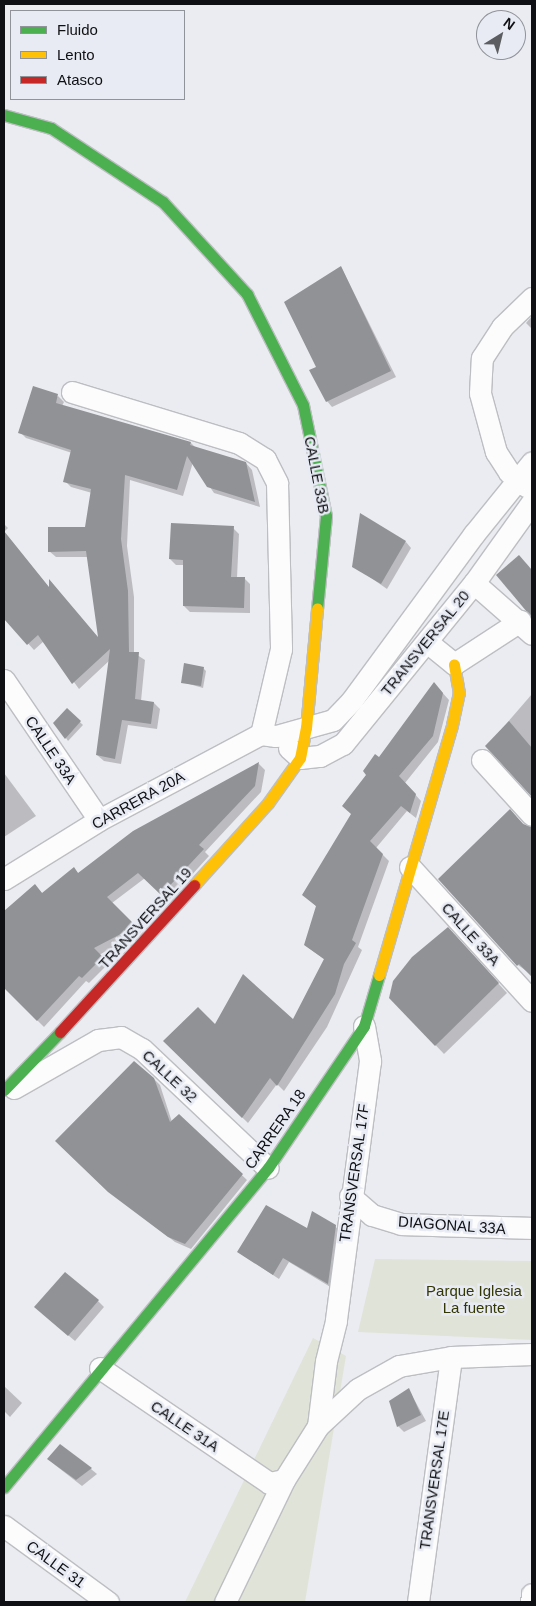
<!DOCTYPE html>
<html>
<head>
<meta charset="utf-8">
<style>
	body { margin:0 }
	#map { position:relative; width:536px; height:1606px; overflow:hidden; background:#ebecf1; font-family:Helvetica,sans-serif }
	div>[style] { position:absolute }
	[style*='--x'] { left:calc(var(--x)*1px); top:calc(var(--y)*1px); width:calc(var(--w)*1px); rotate:calc(var(--a)*1deg) }
	.green>* { inset:0; background:#e0e3d8 }
	.shadow>* { inset:0; background:#0003 }
	.building>* { inset:0; background:#919296 }
	.roads { filter:drop-shadow(1px 0 #bdbec2) drop-shadow(-1px 0 #bdbec2) drop-shadow(0 1px #bdbec2) drop-shadow(0 -1px #bdbec2) }
	.street>* { height:21px; margin:-10.5px; padding:0 10.5px; transform-origin:10.5px; border-radius:10.5px; background:#fcfcfd }
	.fast>* { height:11px; margin:-5.5px; padding:0 5.5px; transform-origin:5.5px; border-radius:5.5px; background:#4caf50 }
	.slow>* { height:11px; margin:-5.5px; padding:0 5.5px; transform-origin:5.5px; border-radius:5.5px; background:#ffc107 }
	.jam>* { height:11px; margin:-5.5px; padding:0 5.5px; transform-origin:5.5px; border-radius:5.5px; background:#c62828 }
	span { translate:-50% -50%; white-space:nowrap; text-align:center; line-height:1.15; -webkit-text-stroke:5px #e8ebf4; paint-order:stroke }
	.street-label { font-size:15px; color:#0f1013 }
	.park-label { font-size:15px; color:#333702 }
	.frame { position:absolute; inset:0; border:5px solid #0f1013; pointer-events:none }
	.legend { position:absolute; left:10px; top:10px; width:175px; height:90px; box-sizing:border-box; background:#e8ebf4; border:1px solid #91939a; margin:0; padding:6px 9px; list-style:none; font-size:15px; color:#0f1013 }
	.legend li { display:flex; align-items:center; gap:10px; height:25px }
	.legend b { width:25px; border:1px solid #91939a }
	.north { position:absolute; left:476px; top:10px; width:50px; height:50px; box-sizing:border-box; background:#e8ebf4; border:1px solid #91939a; border-radius:50%; rotate:36deg; font-size:14px; font-weight:700; line-height:20px; text-align:center; color:#0f1013 }
	.north::after { content:''; display:block; margin:auto; width:18px; height:22px; background:#5c5d61; clip-path:polygon(50% 0,100% 100%,50% 72%,0 100%) }
</style>
</head>
<body>
<div id="map">
	<div class="green">
		<div style="clip-path:polygon(375px 1259px,532px 1261px,532px 1340px,358px 1332px)"></div>
		<div style="clip-path:polygon(313px 1338px,346px 1356px,305px 1602px,185px 1602px)"></div>
	</div>
	<div class="shadow">
		<div style="clip-path:polygon(341px 267px,396px 377px,332px 407px,327px 401px,317px 367px)"></div>
		<div style="clip-path:polygon(532px 316px,532px 329px,526px 323px)"></div>
		<div style="clip-path:polygon(58px 396px,64px 402px,62px 406px,191px 443px,196px 448px,246px 463px,252px 470px,260px 507px,214px 493px,193px 462px,183px 496px,130px 480px,127px 546px,134px 597px,134px 653px,145px 660px,141px 701px,154px 703px,160px 709px,157px 729px,128px 725px,121px 764px,104px 761px,97px 755px,110px 660px,79px 689px,44px 641px,34px 650px,4px 617px,4px 524px,8px 528px,4px 532px,50px 589px,100px 640px,88px 557px,56px 557px,49px 551px,86px 528px,92px 493px,71px 487px,65px 481px,72px 453px,26px 438px,20px 432px)"></div>
		<div style="clip-path:polygon(233px 528px,239px 534px,237px 578px,244px 578px,250px 584px,250px 613px,190px 612px,184px 606px,185px 565px,176px 565px,170px 559px)"></div>
		<div style="clip-path:polygon(406px 542px,411px 548px,387px 589px,354px 566px)"></div>
		<div style="clip-path:polygon(203px 668px,206px 671px,203px 688px,182px 682px)"></div>
		<div style="clip-path:polygon(440px 690px,449px 700px,438px 742px,405px 783px,421px 801px,416px 818px,407px 811px,376px 848px,389px 861px,358px 947px,362px 950px,327px 1027px,284px 1091px,277px 1084px,248px 1123px,164px 1041px,216px 1026px,293px 1021px,325px 960px,305px 945px,317px 907px,304px 895px,352px 814px,379px 759px)"></div>
		<div style="clip-path:polygon(532px 694px,532px 795px,487px 746px)"></div>
		<div style="clip-path:polygon(67px 710px,83px 725px,68px 741px,66px 738px)"></div>
		<div style="clip-path:polygon(259px 764px,265px 770px,261px 792px,205px 852px,209px 856px,168px 901px,145px 878px,112px 903px,141px 932px,99px 955px,108px 964px,89px 983px,86px 981px,44px 1027px,4px 987px,4px 913px,35px 886px,43px 894px,74px 869px,79px 874px,134px 832px)"></div>
		<div style="clip-path:polygon(4px 773px,36px 816px,4px 837px)"></div>
		<div style="clip-path:polygon(510px 811px,528px 828px,532px 827px,532px 975px,518px 965px,440px 879px)"></div>
		<div style="clip-path:polygon(456px 937px,507px 993px,444px 1054px,390px 997px)"></div>
		<div style="clip-path:polygon(154px 1079px,160px 1085px,172px 1122px,179px 1115px,247px 1180px,191px 1249px,175px 1242px,116px 1197px)"></div>
		<div style="clip-path:polygon(335px 1226px,340px 1232px,332px 1288px,289px 1262px,279px 1279px,244px 1256px,307px 1230px)"></div>
		<div style="clip-path:polygon(98px 1301px,104px 1307px,75px 1341px,42px 1313px)"></div>
		<div style="clip-path:polygon(4px 1386px,22px 1403px,10px 1417px,4px 1411px)"></div>
		<div style="clip-path:polygon(409px 1390px,426px 1421px,404px 1432px,398px 1426px)"></div>
		<div style="clip-path:polygon(60px 1445px,91px 1469px,97px 1474px,82px 1486px,55px 1465px,49px 1459px)"></div>
	</div>
	<div class="building">
		<div style="clip-path:polygon(341px 266px,391px 371px,326px 402px,309px 370px,316px 367px,284px 302px)"></div>
		<div style="clip-path:polygon(33px 386px,58px 394px,56px 403px,191px 442px,190px 445px,246px 462px,255px 502px,207px 487px,187px 456px,177px 490px,125px 475px,121px 539px,128px 591px,129px 652px,139px 652px,135px 699px,154px 702px,151px 724px,122px 720px,115px 759px,96px 755px,110px 649px,72px 684px,38px 635px,27px 645px,4px 619px,4px 531px,49px 587px,49px 579px,98px 637px,86px 551px,48px 552px,48px 527px,85px 527px,91px 489px,63px 482px,71px 450px,18px 433px)"></div>
		<div style="clip-path:polygon(360px 513px,406px 541px,381px 584px,352px 567px)"></div>
		<div style="clip-path:polygon(171px 523px,234px 526px,231px 577px,245px 577px,244px 608px,183px 606px,183px 560px,169px 559px)"></div>
		<div style="clip-path:polygon(519px 555px,532px 570px,532px 618px,496px 575px)"></div>
		<div style="clip-path:polygon(184px 663px,204px 667px,201px 686px,181px 683px)"></div>
		<div style="clip-path:polygon(434px 682px,443px 693px,433px 736px,399px 776px,416px 794px,410px 813px,401px 806px,370px 841px,383px 854px,352px 940px,356px 943px,344px 964px,335px 994px,277px 1086px,270px 1078px,242px 1118px,163px 1041px,198px 1007px,215px 1024px,243px 974px,293px 1019px,324px 959px,304px 945px,316px 906px,302px 895px,351px 814px,342px 806px,366px 775px,363px 771px,375px 754px,379px 757px)"></div>
		<div style="clip-path:polygon(67px 708px,81px 721px,65px 739px,53px 723px)"></div>
		<div style="clip-path:polygon(509px 721px,532px 748px,532px 797px,485px 746px)"></div>
		<div style="clip-path:polygon(259px 762px,255px 786px,199px 845px,204px 849px,161px 895px,138px 873px,107px 897px,136px 926px,94px 948px,103px 957px,82px 978px,79px 976px,37px 1021px,4px 988px,4px 911px,35px 884px,42px 893px,74px 867px,78px 873px,133px 831px)"></div>
		<div style="clip-path:polygon(510px 809px,523px 824px,532px 827px,532px 977px,519px 964px,517px 966px,438px 879px)"></div>
		<div style="clip-path:polygon(448px 927px,499px 983px,435px 1046px,389px 998px,393px 981px,412px 957px)"></div>
		<div style="clip-path:polygon(134px 1061px,154px 1078px,170px 1122px,179px 1114px,243px 1174px,185px 1244px,168px 1237px,108px 1192px,55px 1141px)"></div>
		<div style="clip-path:polygon(266px 1205px,307px 1228px,312px 1211px,336px 1225px,328px 1284px,283px 1258px,273px 1275px,237px 1252px)"></div>
		<div style="clip-path:polygon(65px 1272px,99px 1300px,68px 1336px,34px 1307px)"></div>
		<div style="clip-path:polygon(409px 1388px,421px 1415px,397px 1427px,389px 1401px)"></div>
		<div style="clip-path:polygon(60px 1444px,92px 1468px,76px 1480px,47px 1459px)"></div>
	</div>
	<div class="roads">
		<div class="street">
			<div style="--x:72;--y:392;--w:175;--a:17"></div>
			<div style="--x:239;--y:443;--w:31;--a:32"></div>
			<div style="--x:265;--y:459;--w:27;--a:63"></div>
			<div style="--x:277;--y:483;--w:166;--a:88.6"></div>
			<div style="--x:281;--y:649;--w:87;--a:103.2"></div>
			<div style="--x:526;--y:486;--w:22;--a:-141"></div>
			<div style="--x:509;--y:472;--w:24;--a:-123"></div>
			<div style="--x:496;--y:452;--w:61;--a:-105.2"></div>
			<div style="--x:480;--y:393;--w:35;--a:-87"></div>
			<div style="--x:482;--y:358;--w:37;--a:-57"></div>
			<div style="--x:502;--y:327;--w:42;--a:-44"></div>
			<div style="--x:474;--y:583;--w:77;--a:41.3"></div>
			<div style="--x:427;--y:642;--w:35;--a:39"></div>
			<div style="--x:454;--y:664;--w:79;--a:-33.1"></div>
			<div style="--x:4;--y:680;--w:169;--a:55.8"></div>
			<div style="--x:289;--y:748;--w:15;--a:42"></div>
			<div style="--x:300;--y:758;--w:20;--a:-6"></div>
			<div style="--x:320;--y:756;--w:26;--a:-28"></div>
			<div style="--x:343;--y:744;--w:208;--a:-50.9"></div>
			<div style="--x:474;--y:583;--w:100;--a:-54.4"></div>
			<div style="--x:482;--y:760;--w:74;--a:47.7"></div>
			<div style="--x:410;--y:867;--w:181;--a:47.7"></div>
			<div style="--x:4;--y:879;--w:112;--a:-31.8"></div>
			<div style="--x:99;--y:820;--w:183;--a:-28"></div>
			<div style="--x:261;--y:734;--w:15;--a:8"></div>
			<div style="--x:276;--y:736;--w:59;--a:-15.7"></div>
			<div style="--x:333;--y:720;--w:28;--a:-46"></div>
			<div style="--x:352;--y:700;--w:206;--a:-53.7"></div>
			<div style="--x:474;--y:534;--w:92;--a:-51.1"></div>
			<div style="--x:364;--y:1026;--w:36;--a:80"></div>
			<div style="--x:370;--y:1061;--w:262;--a:97.5"></div>
			<div style="--x:336;--y:1321;--w:41;--a:104"></div>
			<div style="--x:326;--y:1361;--w:65;--a:97"></div>
			<div style="--x:318;--y:1426;--w:54;--a:-42.8"></div>
			<div style="--x:358;--y:1389;--w:47;--a:-29.3"></div>
			<div style="--x:399;--y:1366;--w:53;--a:-9.8"></div>
			<div style="--x:451;--y:1357;--w:81;--a:-2.1"></div>
			<div style="--x:14;--y:1088;--w:97;--a:-29.7"></div>
			<div style="--x:98;--y:1040;--w:23;--a:-7"></div>
			<div style="--x:121;--y:1037;--w:24;--a:30"></div>
			<div style="--x:142;--y:1049;--w:173;--a:43.4"></div>
			<div style="--x:350;--y:1196;--w:29;--a:41"></div>
			<div style="--x:372;--y:1215;--w:30;--a:17"></div>
			<div style="--x:401;--y:1224;--w:131;--a:1.7"></div>
			<div style="--x:100;--y:1368;--w:204;--a:34.2"></div>
			<div style="--x:269;--y:1483;--w:15;--a:-11"></div>
			<div style="--x:284;--y:1480;--w:64;--a:-57.8"></div>
			<div style="--x:4;--y:1526;--w:129;--a:36.2"></div>
			<div style="--x:225;--y:1602;--w:136;--a:-64.2"></div>
			<div style="--x:418;--y:1602;--w:247;--a:-82.3"></div>
			<div style="--x:531;--y:1602;--w:8;--a:-83"></div>
		</div>
		<div class="fast">
			<div style="--x:4;--y:115;--w:49;--a:15.5"></div>
			<div style="--x:51;--y:128;--w:134;--a:33.5"></div>
			<div style="--x:163;--y:202;--w:125;--a:47.6"></div>
			<div style="--x:247;--y:294;--w:124;--a:63.2"></div>
			<div style="--x:303;--y:405;--w:113;--a:78.3"></div>
			<div style="--x:326;--y:516;--w:93;--a:95.5"></div>
			<div style="--x:4;--y:1090;--w:81;--a:-46"></div>
			<div style="--x:4;--y:1487;--w:414;--a:-50.4"></div>
			<div style="--x:268;--y:1168;--w:171;--a:-55.9"></div>
			<div style="--x:364;--y:1026;--w:53;--a:-73.6"></div>
		</div>
		<div class="slow">
			<div style="--x:194;--y:885;--w:110;--a:-47.9"></div>
			<div style="--x:268;--y:803;--w:55;--a:-54.6"></div>
			<div style="--x:300;--y:758;--w:31;--a:-79"></div>
			<div style="--x:306;--y:728;--w:120;--a:-84.7"></div>
			<div style="--x:379;--y:975;--w:260;--a:-73.7"></div>
			<div style="--x:452;--y:725;--w:33;--a:-78"></div>
			<div style="--x:459;--y:693;--w:29;--a:-100"></div>
		</div>
		<div class="jam">
			<div style="--x:60;--y:1032;--w:199;--a:-47.6"></div>
		</div>
	</div>
	<div class="street-label">
		<span style="left:317px;top:475px;rotate:79deg">CALLE 33B</span>
		<span style="left:425px;top:643px;rotate:-51deg">TRANSVERSAL 20</span>
		<span style="left:51px;top:750px;rotate:56deg">CALLE 33A</span>
		<span style="left:138px;top:800px;rotate:-29deg">CARRERA 20A</span>
		<span style="left:145px;top:918px;rotate:-48deg">TRANSVERSAL 19</span>
		<span style="left:471px;top:934px;rotate:48deg">CALLE 33A</span>
		<span style="left:170px;top:1076px;rotate:43deg">CALLE 32</span>
		<span style="left:275px;top:1129px;rotate:-55deg">CARRERA 18</span>
		<span style="left:354px;top:1173px;rotate:-82deg">TRANSVERSAL 17F</span>
		<span style="left:452px;top:1225px;rotate:4deg">DIAGONAL 33A</span>
		<span style="left:185px;top:1426px;rotate:34deg">CALLE 31A</span>
		<span style="left:434px;top:1480px;rotate:-82deg">TRANSVERSAL 17E</span>
		<span style="left:56px;top:1564px;rotate:36deg">CALLE 31</span>
	</div>
	<div class="park-label">
		<span style="left:474px;top:1299px">Parque Iglesia<br>La fuente</span>
	</div>
	<div class="frame"></div>
	<ul class="legend">
	<li><b style="height:6px;background:#4caf50"></b>Fluido</li>
	<li><b style="height:6px;background:#ffc107"></b>Lento</li>
	<li><b style="height:6px;background:#c62828"></b>Atasco</li>
	</ul>
	<div class="north">N</div>
</div>
</body>
</html>
